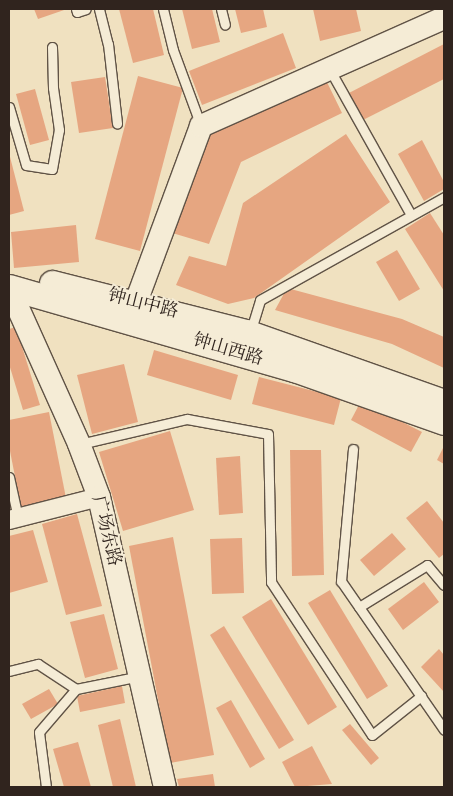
<!DOCTYPE html>
<html>
<head>
<meta charset="utf-8">
<style>
	body { margin:0 }
	#map { position:relative; width:453px; height:796px; overflow:hidden; background:#f0e1c0; font-family:"IM FELL DW Pica","Noto Serif SC",serif }
	div>[style] { position:absolute }
	[style*='--x'] { left:calc(var(--x)*1px); top:calc(var(--y)*1px); width:calc(var(--w)*1px); rotate:calc(var(--a)*1deg) }
	.building>* { inset:0; background:#e6a681 }
	.roads { filter:drop-shadow(1px 0 #605346) drop-shadow(-1px 0 #605346) drop-shadow(0 1px #605346) drop-shadow(0 -1px #605346) }
	.service>* { height:9px; margin:-4.5px; padding:0 4.5px; transform-origin:4.5px; border-radius:4.5px; background:#f5ecd6 }
	.minor>* { height:18px; margin:-9px; padding:0 9px; transform-origin:9px; border-radius:9px; background:#f5ecd6 }
	.tertiary>* { height:22px; margin:-11px; padding:0 11px; transform-origin:11px; border-radius:11px; background:#f5ecd6 }
	.secondary>* { height:25px; margin:-12.5px; padding:0 12.5px; transform-origin:12.5px; border-radius:12.5px; background:#f5ecd6 }
	span { translate:-50% -50%; white-space:nowrap; text-align:center; line-height:1.15; -webkit-text-stroke:4px #f5ecd6; paint-order:stroke }
	.street-label { font-size:18px; color:#30241e }
	.frame { position:absolute; inset:0; border:10px solid #30241e; pointer-events:none }
</style>
</head>
<body>
<div id="map">
	<div class="building">
		<div style="clip-path:polygon(34px 9px,67px 9px,38px 19px)"></div>
		<div style="clip-path:polygon(119px 9px,153px 9px,164px 55px,133px 63px)"></div>
		<div style="clip-path:polygon(182px 9px,212px 9px,220px 42px,192px 49px)"></div>
		<div style="clip-path:polygon(235px 9px,263px 9px,267px 27px,241px 33px)"></div>
		<div style="clip-path:polygon(313px 9px,356px 9px,361px 31px,320px 41px)"></div>
		<div style="clip-path:polygon(283px 33px,296px 68px,202px 105px,189px 71px)"></div>
		<div style="clip-path:polygon(444px 44px,444px 79px,361px 121px,347px 94px)"></div>
		<div style="clip-path:polygon(138px 76px,183px 88px,140px 251px,95px 239px)"></div>
		<div style="clip-path:polygon(324px 76px,342px 113px,241px 162px,209px 244px,169px 232px,211px 132px)"></div>
		<div style="clip-path:polygon(105px 77px,113px 128px,79px 133px,71px 82px)"></div>
		<div style="clip-path:polygon(35px 89px,49px 140px,30px 145px,16px 94px)"></div>
		<div style="clip-path:polygon(346px 134px,390px 202px,254px 298px,228px 304px,176px 285px,189px 256px,226px 266px,243px 203px)"></div>
		<div style="clip-path:polygon(422px 140px,444px 182px,444px 189px,424px 201px,398px 154px)"></div>
		<div style="clip-path:polygon(9px 153px,24px 211px,9px 215px)"></div>
		<div style="clip-path:polygon(430px 213px,444px 235px,444px 291px,405px 229px)"></div>
		<div style="clip-path:polygon(76px 225px,79px 262px,14px 268px,11px 232px)"></div>
		<div style="clip-path:polygon(397px 250px,420px 289px,399px 301px,376px 262px)"></div>
		<div style="clip-path:polygon(287px 288px,402px 319px,444px 337px,444px 368px,392px 344px,275px 310px)"></div>
		<div style="clip-path:polygon(16px 327px,40px 405px,23px 410px,9px 364px,9px 329px)"></div>
		<div style="clip-path:polygon(154px 350px,238px 375px,231px 400px,147px 375px)"></div>
		<div style="clip-path:polygon(124px 364px,138px 422px,92px 434px,77px 375px)"></div>
		<div style="clip-path:polygon(259px 377px,341px 398px,334px 425px,252px 404px)"></div>
		<div style="clip-path:polygon(361px 401px,422px 432px,411px 452px,351px 420px)"></div>
		<div style="clip-path:polygon(49px 412px,66px 498px,21px 507px,9px 446px,9px 420px)"></div>
		<div style="clip-path:polygon(170px 431px,194px 510px,123px 531px,99px 452px)"></div>
		<div style="clip-path:polygon(444px 446px,444px 464px,437px 460px)"></div>
		<div style="clip-path:polygon(290px 450px,321px 450px,324px 575px,292px 576px)"></div>
		<div style="clip-path:polygon(240px 456px,243px 513px,219px 515px,216px 458px)"></div>
		<div style="clip-path:polygon(427px 501px,444px 523px,444px 554px,439px 558px,406px 518px)"></div>
		<div style="clip-path:polygon(77px 514px,102px 606px,66px 615px,42px 524px)"></div>
		<div style="clip-path:polygon(33px 530px,48px 582px,9px 593px,9px 536px)"></div>
		<div style="clip-path:polygon(392px 533px,406px 549px,374px 576px,360px 560px)"></div>
		<div style="clip-path:polygon(173px 537px,214px 755px,170px 763px,129px 546px)"></div>
		<div style="clip-path:polygon(242px 538px,244px 593px,212px 594px,210px 539px)"></div>
		<div style="clip-path:polygon(424px 582px,439px 602px,403px 630px,388px 609px)"></div>
		<div style="clip-path:polygon(330px 590px,388px 686px,367px 699px,308px 603px)"></div>
		<div style="clip-path:polygon(271px 599px,337px 707px,308px 725px,242px 617px)"></div>
		<div style="clip-path:polygon(104px 614px,118px 669px,85px 678px,70px 622px)"></div>
		<div style="clip-path:polygon(224px 626px,294px 740px,279px 749px,210px 635px)"></div>
		<div style="clip-path:polygon(439px 649px,444px 655px,444px 692px,421px 667px)"></div>
		<div style="clip-path:polygon(122px 686px,125px 703px,80px 712px,77px 696px)"></div>
		<div style="clip-path:polygon(49px 689px,58px 704px,31px 719px,22px 704px)"></div>
		<div style="clip-path:polygon(231px 700px,265px 759px,250px 768px,216px 708px)"></div>
		<div style="clip-path:polygon(120px 719px,136px 787px,113px 787px,98px 725px)"></div>
		<div style="clip-path:polygon(350px 724px,379px 758px,371px 765px,342px 730px)"></div>
		<div style="clip-path:polygon(78px 742px,91px 787px,64px 787px,53px 749px)"></div>
		<div style="clip-path:polygon(312px 746px,332px 784px,295px 787px,282px 762px)"></div>
		<div style="clip-path:polygon(213px 774px,215px 787px,179px 787px,177px 779px)"></div>
	</div>
	<div class="roads">
		<div class="service">
			<div style="--x:76;--y:9;--w:3;--a:72"></div>
			<div style="--x:77;--y:12;--w:9;--a:-18"></div>
			<div style="--x:99;--y:9;--w:36;--a:76"></div>
			<div style="--x:108;--y:44;--w:80;--a:83.5"></div>
			<div style="--x:163;--y:9;--w:42;--a:76.3"></div>
			<div style="--x:173;--y:50;--w:81;--a:69.8"></div>
			<div style="--x:221;--y:9;--w:16;--a:76"></div>
			<div style="--x:330;--y:70;--w:166;--a:60.8"></div>
			<div style="--x:9;--y:107;--w:60;--a:73.7"></div>
			<div style="--x:26;--y:165;--w:26;--a:9"></div>
			<div style="--x:52;--y:169;--w:40;--a:-80"></div>
			<div style="--x:59;--y:130;--w:42;--a:-98.1"></div>
			<div style="--x:53;--y:88;--w:41;--a:-91.4"></div>
			<div style="--x:250;--y:333;--w:34;--a:-73"></div>
			<div style="--x:260;--y:300;--w:211;--a:-29.2"></div>
			<div style="--x:80;--y:444;--w:110;--a:-13.2"></div>
			<div style="--x:187;--y:419;--w:82;--a:10.5"></div>
			<div style="--x:268;--y:434;--w:148;--a:88.8"></div>
			<div style="--x:271;--y:582;--w:183;--a:56.6"></div>
			<div style="--x:372;--y:735;--w:63;--a:-38.5"></div>
			<div style="--x:353;--y:449;--w:133;--a:95.2"></div>
			<div style="--x:341;--y:581;--w:181;--a:55.3"></div>
			<div style="--x:9;--y:477;--w:42;--a:77.6"></div>
			<div style="--x:359;--y:607;--w:80;--a:-31.7"></div>
			<div style="--x:427;--y:565;--w:26;--a:50"></div>
			<div style="--x:9;--y:671;--w:30;--a:-14"></div>
			<div style="--x:38;--y:664;--w:45;--a:33.3"></div>
			<div style="--x:76;--y:689;--w:65;--a:-11.5"></div>
			<div style="--x:46;--y:787;--w:55;--a:-97.3"></div>
			<div style="--x:39;--y:732;--w:57;--a:-49.3"></div>
		</div>
		<div class="minor">
			<div style="--x:9;--y:520;--w:93;--a:-14.3"></div>
		</div>
		<div class="tertiary">
			<div style="--x:9;--y:288;--w:171;--a:65.8"></div>
			<div style="--x:79;--y:444;--w:57;--a:69.3"></div>
			<div style="--x:99;--y:497;--w:297;--a:77.2"></div>
			<div style="--x:136;--y:302;--w:188;--a:-69.7"></div>
			<div style="--x:201;--y:126;--w:266;--a:-24"></div>
		</div>
		<div class="secondary">
			<div style="--x:52;--y:283;--w:200;--a:14.2"></div>
			<div style="--x:246;--y:332;--w:210;--a:19.5"></div>
			<div style="--x:9;--y:287;--w:297;--a:16.1"></div>
			<div style="--x:294;--y:369;--w:159;--a:19.5"></div>
		</div>
	</div>
	<div class="street-label">
		<span style="left:143px;top:304px;rotate:14deg">钟山中路</span>
		<span style="left:228px;top:350px;rotate:16deg">钟山西路</span>
		<span style="left:106px;top:531px;rotate:76deg">广场东路</span>
	</div>
	<div class="frame"></div>
</div>
</body>
</html>
